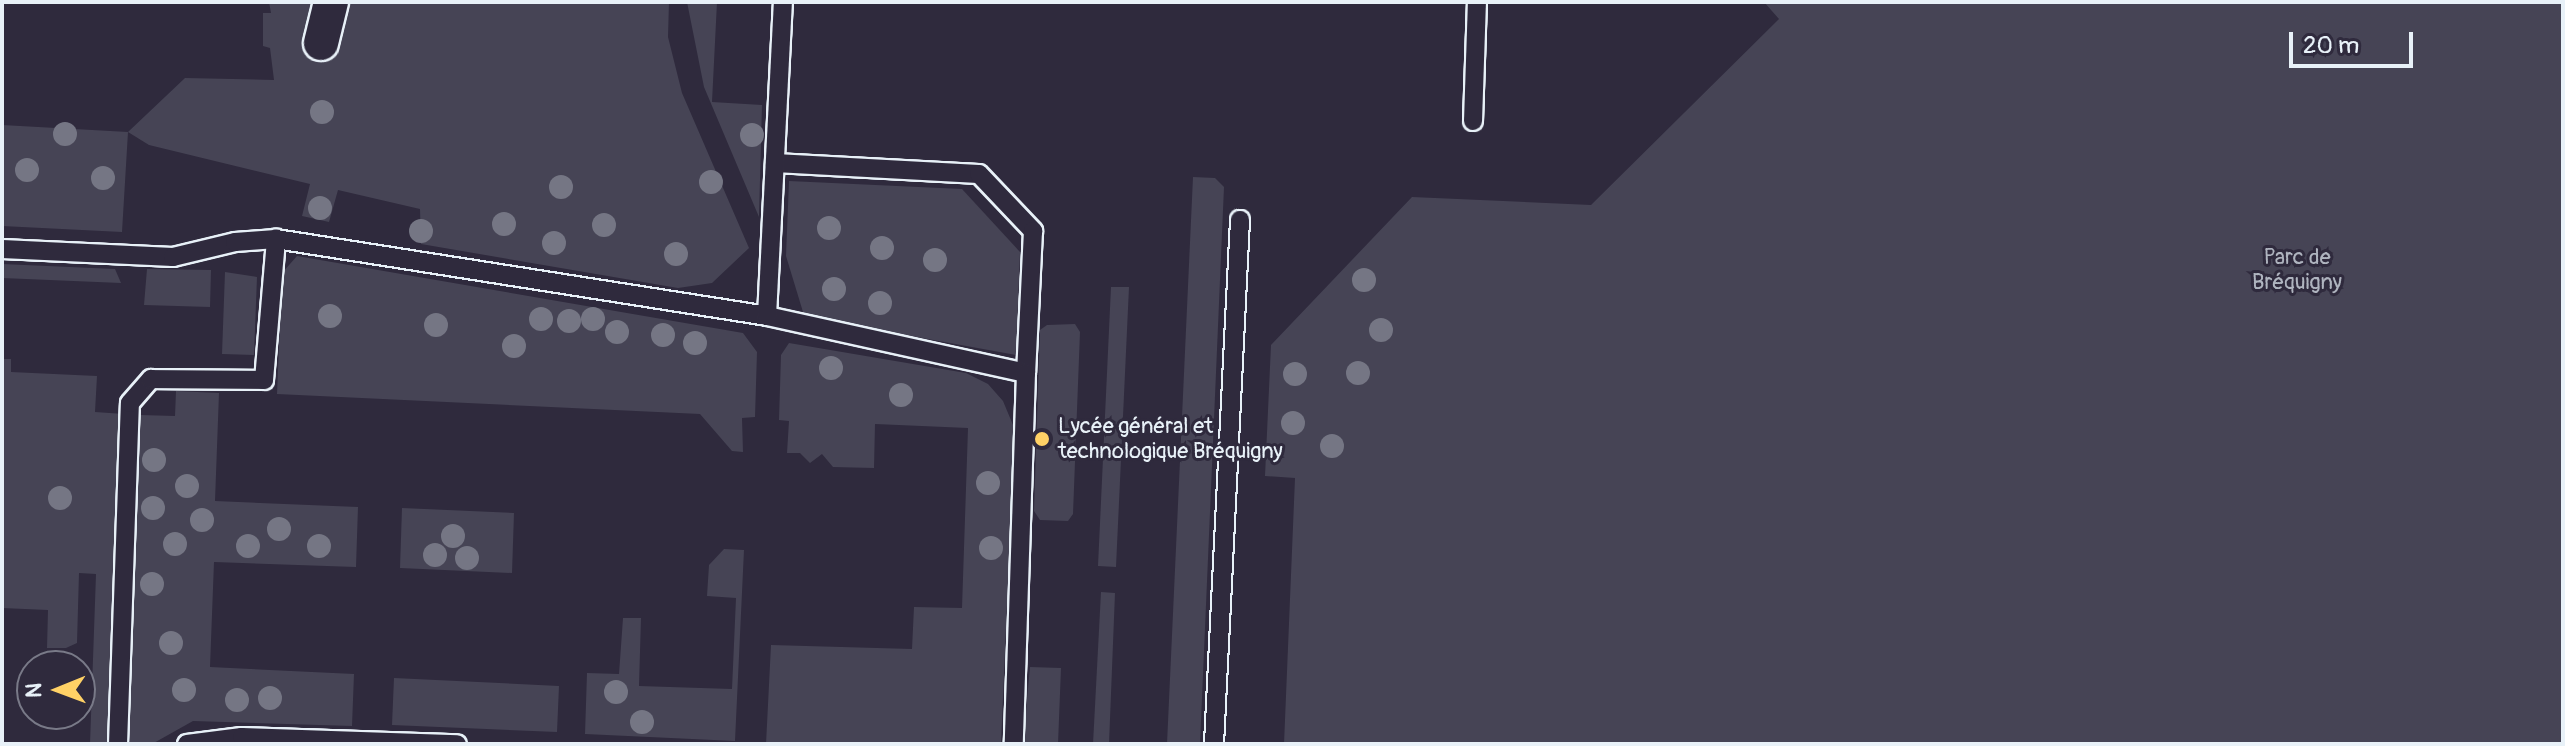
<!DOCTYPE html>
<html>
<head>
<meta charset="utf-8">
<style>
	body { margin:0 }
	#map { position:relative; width:2565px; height:746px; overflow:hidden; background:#2f2a3d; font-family:Pangolin,sans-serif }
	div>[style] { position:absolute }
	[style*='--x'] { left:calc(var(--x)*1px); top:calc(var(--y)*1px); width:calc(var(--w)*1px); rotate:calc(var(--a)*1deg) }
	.green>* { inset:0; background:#464455 }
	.roads { filter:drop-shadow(2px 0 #e8f1f8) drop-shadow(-2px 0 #e8f1f8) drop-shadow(0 2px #e8f1f8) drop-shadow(0 -2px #e8f1f8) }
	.lane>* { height:18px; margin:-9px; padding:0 9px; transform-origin:9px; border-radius:9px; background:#2f2a3d }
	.street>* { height:34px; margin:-17px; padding:0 17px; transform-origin:17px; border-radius:17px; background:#2f2a3d }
	.trees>* { width:24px; height:24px; margin:-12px; border-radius:50%; background:#757684 }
	.dots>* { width:22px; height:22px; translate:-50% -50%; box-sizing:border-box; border:4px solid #2f2a3d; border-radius:50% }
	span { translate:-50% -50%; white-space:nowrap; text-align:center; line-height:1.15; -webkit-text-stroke:6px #2f2a3d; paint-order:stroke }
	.park-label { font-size:22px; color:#afb4bf }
	.poi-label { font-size:22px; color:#e8f1f8 }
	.left { translate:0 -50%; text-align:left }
	.frame { position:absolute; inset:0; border:4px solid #e8f1f8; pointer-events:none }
	.north { position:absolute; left:16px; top:650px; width:80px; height:80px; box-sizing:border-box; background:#2f2a3d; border:2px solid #797a88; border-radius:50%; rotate:269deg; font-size:22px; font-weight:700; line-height:32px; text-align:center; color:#e8f1f8 }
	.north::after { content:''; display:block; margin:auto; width:28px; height:36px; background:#ffd166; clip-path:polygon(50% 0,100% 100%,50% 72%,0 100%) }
	.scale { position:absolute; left:2289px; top:32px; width:124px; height:36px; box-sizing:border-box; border:4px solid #e8f1f8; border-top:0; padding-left:10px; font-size:24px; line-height:28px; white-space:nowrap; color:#e8f1f8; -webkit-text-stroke:6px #2f2a3d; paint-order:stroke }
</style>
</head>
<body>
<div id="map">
	<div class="green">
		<div style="clip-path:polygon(269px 2px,669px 2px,668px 37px,682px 93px,749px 248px,712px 283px,678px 288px,421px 244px,420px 209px,338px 190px,329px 222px,302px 216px,310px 184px,149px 145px,128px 132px,122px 232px,2px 226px,2px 125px,128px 132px,185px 78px,274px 80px,270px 48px,263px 46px,263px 13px,271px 13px)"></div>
		<div style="clip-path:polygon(687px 2px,717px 2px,712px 102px,762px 105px,759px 217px,704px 87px)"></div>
		<div style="clip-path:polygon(1764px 2px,2563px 2px,2563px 744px,1284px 744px,1295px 478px,1265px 476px,1271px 345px,1412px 197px,1591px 205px,1779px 19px)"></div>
		<div style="clip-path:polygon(1193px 177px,1215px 178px,1224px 187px,1200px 744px,1167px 744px)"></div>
		<div style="clip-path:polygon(789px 181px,962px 189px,1020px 252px,1016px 355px,812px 318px,803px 312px,786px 256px)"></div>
		<div style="clip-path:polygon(297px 256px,743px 333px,757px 352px,755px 417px,742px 418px,743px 452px,732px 451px,700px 414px,277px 394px,282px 273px)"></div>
		<div style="clip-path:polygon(2px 264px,115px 269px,121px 283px,2px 278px)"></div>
		<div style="clip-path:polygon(147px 269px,211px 270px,210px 307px,144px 305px)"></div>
		<div style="clip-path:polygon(225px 272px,257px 277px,254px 355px,222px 354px)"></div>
		<div style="clip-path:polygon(1111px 287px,1129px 287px,1116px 567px,1098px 566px)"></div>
		<div style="clip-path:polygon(1075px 324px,1080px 332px,1073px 514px,1068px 521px,1040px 520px,1034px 511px,1040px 330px,1047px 325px)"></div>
		<div style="clip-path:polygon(789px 343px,966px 373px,988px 384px,1003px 401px,1013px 425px,1014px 443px,1001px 744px,766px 744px,771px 645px,912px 649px,914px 607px,962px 608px,968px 428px,875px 424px,874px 468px,833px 467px,822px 454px,810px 463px,800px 453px,787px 453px,789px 421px,779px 420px,781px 355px)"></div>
		<div style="clip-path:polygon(2px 359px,11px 359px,11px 372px,97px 376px,95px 412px,124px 414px,110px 744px,90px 744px,96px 574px,79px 573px,77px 643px,66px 648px,47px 648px,48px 610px,2px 608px)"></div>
		<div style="clip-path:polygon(176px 391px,219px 393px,215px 501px,358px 507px,356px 567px,214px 562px,210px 667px,354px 674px,352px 726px,193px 721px,152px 744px,128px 744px,140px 415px,175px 416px)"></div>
		<div style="clip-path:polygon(402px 508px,514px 513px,512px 573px,400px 568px)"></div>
		<div style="clip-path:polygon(724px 549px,744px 550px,735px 741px,585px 734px,587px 673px,619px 674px,623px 618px,641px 618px,639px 686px,732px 689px,736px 598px,707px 596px,709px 565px)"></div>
		<div style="clip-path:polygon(1101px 592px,1115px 593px,1109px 744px,1093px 744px)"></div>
		<div style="clip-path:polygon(1030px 667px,1061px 668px,1058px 744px,1023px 744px)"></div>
		<div style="clip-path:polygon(394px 678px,559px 686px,557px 732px,392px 725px)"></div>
	</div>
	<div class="roads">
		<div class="lane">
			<div style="--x:1473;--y:121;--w:119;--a:-88.1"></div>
			<div style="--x:775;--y:163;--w:204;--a:3.1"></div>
			<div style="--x:979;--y:174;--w:79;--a:46.5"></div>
			<div style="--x:1033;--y:231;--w:142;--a:92.8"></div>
			<div style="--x:2;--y:249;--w:171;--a:2.7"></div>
			<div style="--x:173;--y:257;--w:64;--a:-13.6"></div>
			<div style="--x:235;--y:242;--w:41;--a:-4.2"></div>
			<div style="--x:276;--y:239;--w:497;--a:8.9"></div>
			<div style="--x:767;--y:316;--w:265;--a:12.4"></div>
			<div style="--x:1026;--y:373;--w:371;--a:91.9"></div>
			<div style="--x:767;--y:316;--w:314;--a:-87.1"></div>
			<div style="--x:118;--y:744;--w:341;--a:-88"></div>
			<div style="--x:130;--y:403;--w:32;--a:-49"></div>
			<div style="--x:151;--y:379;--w:113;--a:0.5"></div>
			<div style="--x:264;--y:380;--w:142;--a:-85.1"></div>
			<div style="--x:187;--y:744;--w:55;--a:-7.3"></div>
			<div style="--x:242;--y:737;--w:215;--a:1.9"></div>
			<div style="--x:1214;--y:744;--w:525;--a:-87.16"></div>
		</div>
		<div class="street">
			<div style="--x:321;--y:43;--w:42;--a:-76.3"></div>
		</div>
	</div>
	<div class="trees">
		<div style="left:322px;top:112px"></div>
		<div style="left:65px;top:134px"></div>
		<div style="left:752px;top:135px"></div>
		<div style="left:27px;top:170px"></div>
		<div style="left:103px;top:178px"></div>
		<div style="left:711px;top:182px"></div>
		<div style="left:561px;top:187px"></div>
		<div style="left:320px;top:208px"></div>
		<div style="left:504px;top:224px"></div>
		<div style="left:604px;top:225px"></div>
		<div style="left:829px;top:228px"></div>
		<div style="left:421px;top:231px"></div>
		<div style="left:554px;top:243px"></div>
		<div style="left:882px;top:248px"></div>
		<div style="left:676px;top:254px"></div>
		<div style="left:935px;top:260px"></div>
		<div style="left:1364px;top:280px"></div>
		<div style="left:834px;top:289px"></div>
		<div style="left:880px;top:303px"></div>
		<div style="left:330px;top:316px"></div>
		<div style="left:541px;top:319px"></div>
		<div style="left:593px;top:319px"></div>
		<div style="left:569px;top:321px"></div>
		<div style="left:436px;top:325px"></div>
		<div style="left:1381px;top:330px"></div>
		<div style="left:617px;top:332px"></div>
		<div style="left:663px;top:335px"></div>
		<div style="left:695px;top:343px"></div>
		<div style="left:514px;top:346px"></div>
		<div style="left:831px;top:368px"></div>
		<div style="left:1358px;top:373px"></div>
		<div style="left:1295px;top:374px"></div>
		<div style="left:901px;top:395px"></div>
		<div style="left:1293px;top:423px"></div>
		<div style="left:1332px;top:446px"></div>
		<div style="left:154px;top:460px"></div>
		<div style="left:988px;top:483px"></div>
		<div style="left:187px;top:486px"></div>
		<div style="left:60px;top:498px"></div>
		<div style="left:153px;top:508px"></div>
		<div style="left:202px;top:520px"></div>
		<div style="left:279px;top:529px"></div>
		<div style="left:453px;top:536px"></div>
		<div style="left:175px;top:544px"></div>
		<div style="left:248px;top:546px"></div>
		<div style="left:319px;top:546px"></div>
		<div style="left:991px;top:548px"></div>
		<div style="left:435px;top:555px"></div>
		<div style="left:467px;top:558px"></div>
		<div style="left:152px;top:584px"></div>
		<div style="left:171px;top:643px"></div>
		<div style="left:184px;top:690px"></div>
		<div style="left:616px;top:692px"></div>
		<div style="left:270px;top:698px"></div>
		<div style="left:237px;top:700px"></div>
		<div style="left:642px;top:722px"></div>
	</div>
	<div class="dots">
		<div style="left:1042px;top:439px;background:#ffd166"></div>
	</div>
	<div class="park-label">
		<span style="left:2297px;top:270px">Parc de<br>Bréquigny</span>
	</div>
	<div class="poi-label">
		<span class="left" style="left:1058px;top:439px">Lycée général et<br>technologique Bréquigny</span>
	</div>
	<div class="frame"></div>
	<div class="north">N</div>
	<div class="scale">20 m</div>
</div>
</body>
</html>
